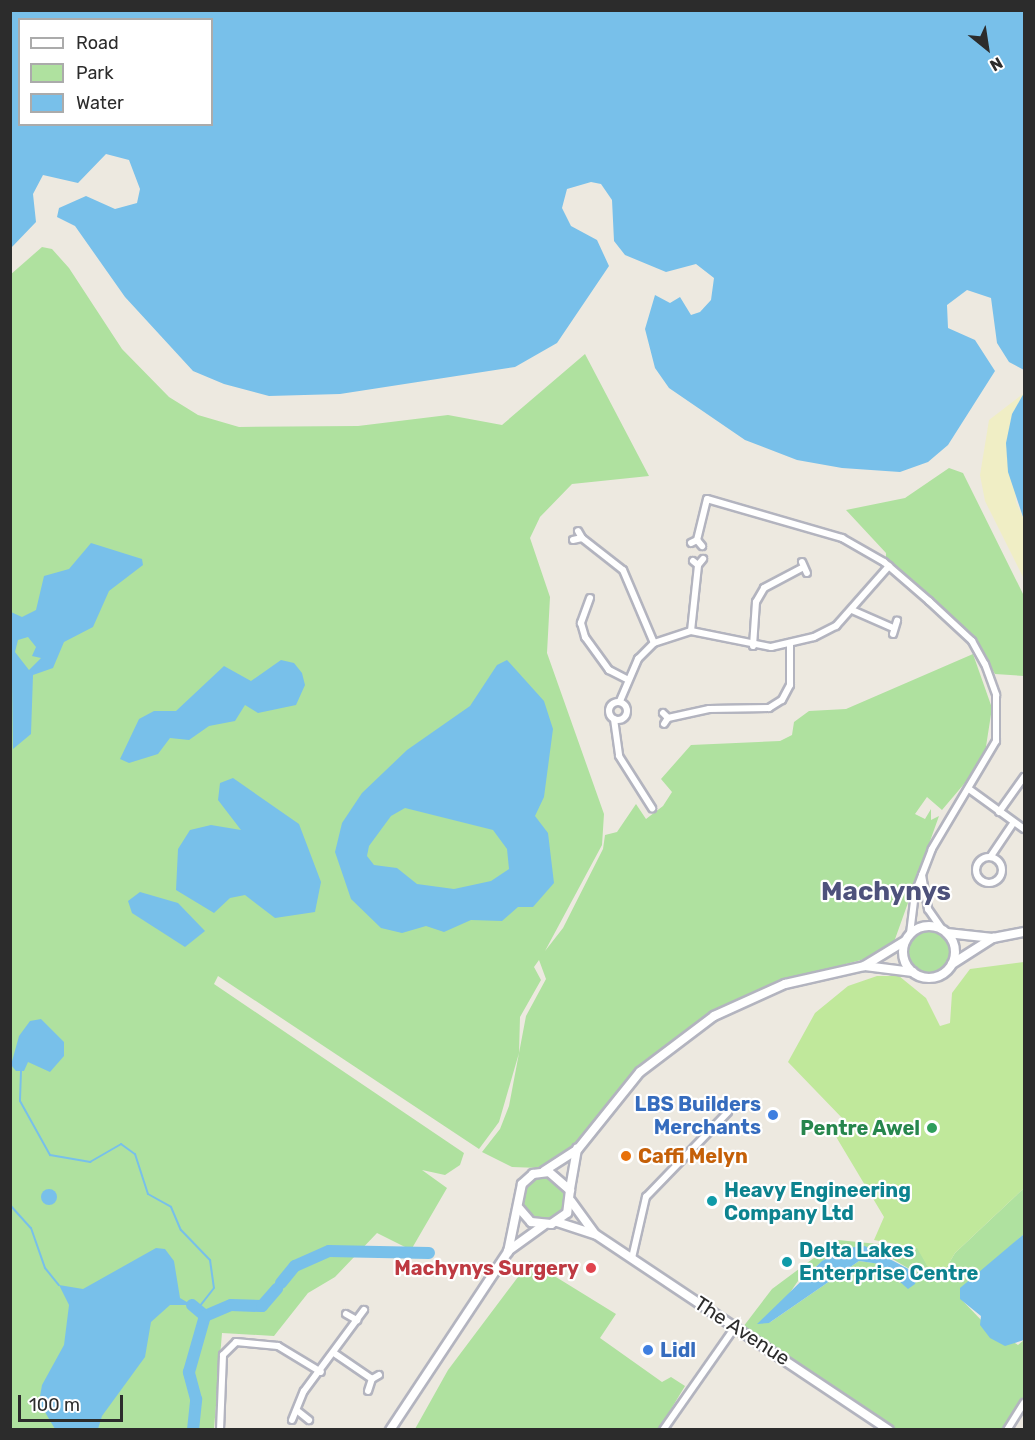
<!DOCTYPE html>
<html>
<head>
<meta charset="utf-8">
<style>
	body { margin:0 }
	#map { position:relative; width:1035px; height:1440px; overflow:hidden; background:#ede9e0; font-family:Rubik,sans-serif }
	div>[style] { position:absolute }
	[style*='--x'] { left:calc(var(--x)*1px); top:calc(var(--y)*1px); width:calc(var(--w)*1px); rotate:calc(var(--a)*1deg) }
	.green>* { inset:0; background:#afe19f }
	.round { border-radius:50% }
	.sand>* { inset:0; background:#f0eec5 }
	.pitch>* { inset:0; background:#c0e89b }
	.water>* { inset:0; background:#78c0ea }
	.stream>* { height:2px; margin:-1px; padding:0 1px; transform-origin:1px; border-radius:1px; background:#78c0ea }
	.river>* { height:12px; margin:-6px; padding:0 6px; transform-origin:6px; border-radius:6px; background:#78c0ea }
	.roads { filter:drop-shadow(2px 0 #b3b4bf) drop-shadow(-2px 0 #b3b4bf) drop-shadow(0 2px #b3b4bf) drop-shadow(0 -2px #b3b4bf) }
	.minor>* { height:6px; margin:-3px; padding:0 3px; transform-origin:3px; border-radius:3px; background:#fff }
	.minor>.ring { margin:-3px; padding:0; box-sizing:content-box; background:none; border:6px solid #fff; border-radius:50% }
	.secondary>* { height:8px; margin:-4px; padding:0 4px; transform-origin:4px; border-radius:4px; background:#fff }
	.secondary>.ring { margin:-4px; padding:0; box-sizing:content-box; background:none; border:8px solid #fff; border-radius:50% }
	.dots>* { width:16px; height:16px; translate:-50% -50%; box-sizing:border-box; border:3px solid #fff; border-radius:50% }
	span { translate:-50% -50%; white-space:nowrap; text-align:center; line-height:1.15; -webkit-text-stroke:4.5px #fff; paint-order:stroke }
	.shop-label { font-size:20px; color:#366cbe; font-weight:700 }
	.right { translate:-100% -50%; text-align:right }
	.left { translate:0 -50%; text-align:left }
	.leisure-label { font-size:20px; color:#27864d; font-weight:700 }
	.food-label { font-size:20px; color:#c56008; font-weight:700 }
	.culture-label { font-size:20px; color:#0d838f; font-weight:700 }
	.health-label { font-size:20px; color:#be3a42; font-weight:700 }
	.street-label { font-size:20px; color:#2c2c2c }
	.district-label { font-size:26px; color:#4e527c; font-weight:700 }
	.frame { position:absolute; inset:0; border:12px solid #2c2c2c; pointer-events:none }
	.legend { position:absolute; left:18px; top:18px; width:195px; height:108px; box-sizing:border-box; background:#fff; border:2px solid #ababab; margin:0; padding:8px 10px; list-style:none; font-size:18px; color:#2c2c2c }
	.legend li { display:flex; align-items:center; gap:12px; height:30px }
	.legend b { width:30px; border:2px solid #ababab }
	.north { position:absolute; left:957px; top:18px; width:60px; height:60px; -webkit-text-stroke:4px #fff; paint-order:stroke; rotate:150deg; font-size:16px; font-weight:700; line-height:24px; text-align:center; color:#2c2c2c }
	.north::after { content:''; display:block; margin:auto; width:21px; height:27px; background:#2c2c2c; clip-path:polygon(50% 0,100% 100%,50% 72%,0 100%) }
	.scale { position:absolute; left:18px; top:1395px; width:105px; height:27px; box-sizing:border-box; border:3px solid #2c2c2c; border-top:0; padding-left:8px; font-size:18px; line-height:21px; white-space:nowrap; color:#2c2c2c; -webkit-text-stroke:4px #fff; paint-order:stroke }
</style>
</head>
<body>
<div id="map">
	<div class="green">
		<div style="clip-path:polygon(42px 247px,52px 249px,69px 268px,122px 349px,169px 397px,198px 415px,239px 427px,358px 426px,448px 415px,502px 425px,585px 354px,649px 476px,572px 484px,540px 517px,530px 538px,550px 597px,547px 653px,604px 814px,602px 845px,545px 951px,563px 928px,603px 849px,605px 835px,617px 832px,636px 804px,646px 819px,663px 806px,672px 792px,661px 779px,691px 745px,780px 741px,792px 735px,794px 722px,809px 711px,846px 709px,973px 654px,992px 708px,985px 753px,975px 771px,942px 810px,927px 797px,915px 814px,925px 819px,931px 809px,931px 820px,939px 816px,894px 942px,876px 956px,789px 979px,698px 1021px,640px 1065px,568px 1152px,539px 1168px,512px 1167px,482px 1152px,500px 1129px,509px 1106px,526px 1016px,546px 979px,539px 960px,534px 967px,541px 980px,520px 1017px,519px 1053px,499px 1122px,479px 1149px,218px 976px,214px 984px,464px 1153px,460px 1165px,445px 1175px,422px 1170px,447px 1188px,411px 1250px,377px 1233px,335px 1277px,308px 1293px,274px 1336px,222px 1333px,214px 1429px,11px 1429px,10px 275px)"></div>
		<div style="clip-path:polygon(949px 468px,963px 473px,1024px 596px,1024px 676px,995px 674px,975px 641px,886px 561px,886px 553px,846px 510px,905px 498px)"></div>
		<div class="round" style="left:907px;top:929px;width:44px;height:44px"></div>
		<div class="round" style="left:523px;top:1178px;width:42px;height:42px"></div>
		<div style="clip-path:polygon(evenodd,1024px 1188px,1024px 1234px,960px 1292px,960px 1298px,983px 1322px,1018px 1345px,1024px 1340px,1024px 1396px,1002px 1429px,896px 1429px,743px 1327px,772px 1289px,838px 1240px,918px 1248px,937px 1283px,955px 1253px,1024px 1188px,877px 1250px,913px 1271px,900px 1283px,881px 1264px,859px 1261px,769px 1323px,798px 1281px,834px 1252px,877px 1250px)"></div>
		<div style="clip-path:polygon(530px 1261px,616px 1314px,600px 1338px,662px 1382px,671px 1377px,685px 1386px,659px 1429px,415px 1429px,448px 1370px)"></div>
	</div>
	<div class="sand">
		<div style="clip-path:polygon(1024px 393px,1012px 414px,1016px 502px,1024px 520px,1024px 579px,985px 501px,980px 475px,989px 420px)"></div>
	</div>
	<div class="pitch">
		<div style="clip-path:polygon(1024px 962px,1024px 1188px,955px 1253px,937px 1283px,917px 1248px,874px 1240px,884px 1217px,835px 1135px,844px 1120px,788px 1062px,815px 1013px,848px 986px,877px 976px,899px 976px,926px 998px,940px 1026px,950px 1023px,952px 993px,970px 969px)"></div>
	</div>
	<div class="water">
		<div style="clip-path:polygon(evenodd,11px 10px,1024px 11px,1024px 370px,1009px 362px,997px 343px,991px 298px,967px 290px,947px 305px,948px 328px,975px 340px,995px 371px,948px 445px,928px 462px,900px 472px,842px 468px,797px 460px,745px 440px,669px 388px,655px 368px,645px 329px,655px 295px,670px 303px,680px 297px,691px 315px,700px 312px,711px 300px,714px 278px,696px 264px,666px 272px,625px 255px,614px 241px,612px 200px,601px 184px,591px 182px,567px 189px,562px 208px,571px 226px,597px 240px,609px 266px,557px 343px,515px 367px,340px 394px,269px 396px,224px 384px,193px 371px,125px 297px,75px 226px,57px 217px,59px 208px,86px 196px,115px 209px,137px 203px,140px 189px,129px 160px,106px 154px,78px 183px,43px 175px,33px 194px,36px 222px,11px 248px,11px 10px,20px 20px,212px 20px,212px 124px,20px 124px,20px 20px)"></div>
		<div style="clip-path:polygon(1024px 393px,1024px 520px,1008px 472px,1006px 443px,1012px 414px)"></div>
		<div style="clip-path:polygon(evenodd,91px 543px,142px 559px,143px 565px,109px 591px,93px 627px,64px 642px,53px 668px,33px 675px,31px 734px,13px 749px,11px 612px,22px 617px,36px 610px,44px 576px,69px 569px,91px 543px,28px 637px,36px 647px,32px 656px,41px 658px,29px 670px,15px 652px,18px 640px,28px 637px)"></div>
		<div style="clip-path:polygon(281px 660px,294px 663px,302px 673px,305px 685px,296px 705px,258px 713px,245px 705px,235px 721px,209px 726px,189px 740px,170px 738px,158px 754px,129px 763px,120px 759px,139px 719px,154px 711px,176px 711px,224px 666px,251px 681px)"></div>
		<div style="clip-path:polygon(evenodd,507px 660px,544px 701px,553px 729px,544px 797px,535px 816px,548px 833px,554px 883px,533px 907px,518px 907px,502px 921px,471px 920px,444px 932px,426px 926px,402px 933px,381px 928px,351px 899px,335px 852px,342px 823px,362px 793px,407px 750px,470px 706px,497px 665px,507px 660px,405px 808px,493px 830px,507px 849px,509px 869px,491px 881px,454px 889px,417px 884px,397px 868px,374px 865px,367px 856px,369px 846px,391px 816px,405px 808px)"></div>
		<div style="clip-path:polygon(233px 778px,299px 824px,321px 882px,315px 912px,275px 918px,245px 895px,230px 898px,214px 913px,176px 890px,178px 849px,190px 830px,211px 825px,241px 830px,218px 800px,220px 783px)"></div>
		<div style="clip-path:polygon(140px 892px,178px 903px,205px 931px,185px 947px,132px 913px,128px 901px)"></div>
		<div style="clip-path:polygon(41px 1019px,64px 1042px,64px 1056px,50px 1072px,28px 1062px,24px 1071px,16px 1071px,11px 1065px,19px 1036px,30px 1021px)"></div>
		<div class="round" style="left:41px;top:1189px;width:16px;height:16px"></div>
		<div style="clip-path:polygon(1024px 1234px,1024px 1340px,1005px 1346px,990px 1338px,980px 1325px,981px 1316px,960px 1299px,960px 1288px)"></div>
		<div style="clip-path:polygon(865px 1246px,918px 1274px,915px 1284px,908px 1289px,880px 1264px,859px 1261px,769px 1323px,757px 1324px,822px 1261px,846px 1248px)"></div>
		<div style="clip-path:polygon(156px 1248px,165px 1249px,174px 1261px,180px 1298px,192px 1305px,170px 1305px,151px 1322px,145px 1357px,102px 1416px,98px 1429px,55px 1429px,39px 1402px,42px 1385px,64px 1345px,69px 1305px,59px 1285px,83px 1289px)"></div>
	</div>
	<div class="stream">
		<div style="--x:21;--y:1071;--w:30;--a:92"></div>
		<div style="--x:20;--y:1101;--w:62;--a:60.9"></div>
		<div style="--x:50;--y:1155;--w:41;--a:9.9"></div>
		<div style="--x:90;--y:1162;--w:36;--a:-30"></div>
		<div style="--x:121;--y:1144;--w:17;--a:36"></div>
		<div style="--x:135;--y:1154;--w:42;--a:72"></div>
		<div style="--x:148;--y:1194;--w:26;--a:29"></div>
		<div style="--x:171;--y:1207;--w:25;--a:67"></div>
		<div style="--x:181;--y:1230;--w:42;--a:46"></div>
		<div style="--x:210;--y:1260;--w:28;--a:82"></div>
		<div style="--x:214;--y:1288;--w:24;--a:128"></div>
		<div style="--x:10;--y:1205;--w:31;--a:48"></div>
		<div style="--x:31;--y:1228;--w:42;--a:70.7"></div>
		<div style="--x:45;--y:1268;--w:22;--a:51"></div>
	</div>
	<div class="river">
		<div style="--x:281;--y:1283;--w:22;--a:-51"></div>
		<div style="--x:295;--y:1266;--w:37;--a:-24"></div>
		<div style="--x:329;--y:1251;--w:100;--a:1.1"></div>
		<div style="--x:192;--y:1305;--w:17;--a:40"></div>
		<div style="--x:205;--y:1316;--w:28;--a:-23"></div>
		<div style="--x:231;--y:1305;--w:31;--a:2"></div>
		<div style="--x:262;--y:1306;--w:23;--a:-49"></div>
		<div style="--x:193;--y:1430;--w:31;--a:-84"></div>
		<div style="--x:196;--y:1399;--w:28;--a:-105"></div>
		<div style="--x:189;--y:1372;--w:58;--a:-74.1"></div>
	</div>
	<div class="roads">
		<div class="minor">
			<div style="--x:582;--y:538;--w:52;--a:38"></div>
			<div style="--x:623;--y:570;--w:79;--a:67"></div>
			<div style="--x:573;--y:540;--w:9;--a:-13"></div>
			<div style="--x:582;--y:538;--w:8;--a:-120"></div>
			<div style="--x:697;--y:540;--w:42;--a:-76.3"></div>
			<div style="--x:707;--y:499;--w:141;--a:16.1"></div>
			<div style="--x:842;--y:538;--w:48;--a:29.7"></div>
			<div style="--x:884;--y:562;--w:60;--a:40.9"></div>
			<div style="--x:929;--y:601;--w:59;--a:42.9"></div>
			<div style="--x:972;--y:641;--w:26;--a:61"></div>
			<div style="--x:985;--y:664;--w:33;--a:70"></div>
			<div style="--x:996;--y:695;--w:46;--a:90"></div>
			<div style="--x:996;--y:741;--w:126;--a:120.7"></div>
			<div style="--x:932;--y:849;--w:47;--a:111.1"></div>
			<div style="--x:915;--y:893;--w:41;--a:97"></div>
			<div style="--x:691;--y:543;--w:7;--a:-27"></div>
			<div style="--x:697;--y:540;--w:8;--a:50"></div>
			<div style="--x:693;--y:561;--w:6;--a:39"></div>
			<div style="--x:698;--y:565;--w:8;--a:-50"></div>
			<div style="--x:802;--y:562;--w:12;--a:66"></div>
			<div style="--x:590;--y:598;--w:27;--a:110"></div>
			<div style="--x:581;--y:623;--w:15;--a:74"></div>
			<div style="--x:585;--y:637;--w:41;--a:54"></div>
			<div style="--x:609;--y:670;--w:20;--a:27"></div>
			<div style="--x:852;--y:610;--w:43;--a:23.6"></div>
			<div style="--x:691;--y:631;--w:66;--a:-83.9"></div>
			<div style="--x:893;--y:634;--w:14;--a:-73"></div>
			<div style="--x:753;--y:646;--w:44;--a:-86.1"></div>
			<div style="--x:756;--y:602;--w:16;--a:-60"></div>
			<div style="--x:764;--y:588;--w:43;--a:-27.8"></div>
			<div style="--x:620;--y:701;--w:46;--a:-66.8"></div>
			<div style="--x:638;--y:659;--w:23;--a:-45"></div>
			<div style="--x:654;--y:643;--w:39;--a:-18"></div>
			<div style="--x:691;--y:631;--w:82;--a:11.3"></div>
			<div style="--x:771;--y:647;--w:44;--a:-13.1"></div>
			<div style="--x:814;--y:637;--w:25;--a:-27"></div>
			<div style="--x:836;--y:626;--w:80;--a:-48.5"></div>
			<div class="ring" style="left:609px;top:702px;width:12px;height:12px"></div>
			<div style="--x:663;--y:713;--w:7;--a:45"></div>
			<div style="--x:668;--y:718;--w:7;--a:124"></div>
			<div style="--x:668;--y:718;--w:42;--a:-12.4"></div>
			<div style="--x:709;--y:709;--w:60;--a:-1"></div>
			<div style="--x:769;--y:708;--w:15;--a:-32"></div>
			<div style="--x:782;--y:700;--w:17;--a:-62"></div>
			<div style="--x:790;--y:685;--w:41;--a:-90"></div>
			<div style="--x:614;--y:719;--w:37;--a:82"></div>
			<div style="--x:619;--y:756;--w:62;--a:57.6"></div>
			<div style="--x:969;--y:789;--w:68;--a:36"></div>
			<div style="--x:999;--y:812;--w:43;--a:-54.5"></div>
			<div style="--x:991;--y:856;--w:40;--a:-56"></div>
			<div class="ring" style="left:976px;top:857px;width:20px;height:20px"></div>
			<div style="--x:922;--y:875;--w:35;--a:80"></div>
			<div style="--x:928;--y:909;--w:24;--a:55"></div>
			<div style="--x:632;--y:1258;--w:63;--a:-77.1"></div>
			<div style="--x:646;--y:1197;--w:118;--a:-46"></div>
			<div style="--x:346;--y:1314;--w:13;--a:29"></div>
			<div style="--x:334;--y:1353;--w:46;--a:34.4"></div>
			<div style="--x:372;--y:1379;--w:8;--a:-30"></div>
			<div style="--x:368;--y:1391;--w:13;--a:-72"></div>
			<div style="--x:299;--y:1412;--w:13;--a:39"></div>
			<div style="--x:292;--y:1420;--w:31;--a:-68"></div>
			<div style="--x:304;--y:1391;--w:101;--a:-53.5"></div>
			<div style="--x:220;--y:1430;--w:75;--a:-87.7"></div>
			<div style="--x:223;--y:1355;--w:18;--a:-45"></div>
			<div style="--x:236;--y:1342;--w:42;--a:5.4"></div>
			<div style="--x:278;--y:1346;--w:50;--a:31.2"></div>
			<div style="--x:663;--y:1430;--w:126;--a:-55"></div>
			<div style="--x:1007;--y:1430;--w:32;--a:-58"></div>
		</div>
		<div class="secondary">
			<div class="ring" style="left:903px;top:926px;width:44px;height:44px"></div>
			<div style="--x:947;--y:933;--w:46;--a:6.2"></div>
			<div style="--x:952;--y:964;--w:49;--a:-32.4"></div>
			<div style="--x:993;--y:938;--w:32;--a:-11"></div>
			<div style="--x:865;--y:966;--w:48;--a:7.1"></div>
			<div style="--x:544;--y:1171;--w:40;--a:-32.9"></div>
			<div style="--x:578;--y:1149;--w:99;--a:-51.2"></div>
			<div style="--x:640;--y:1072;--w:93;--a:-37.1"></div>
			<div style="--x:714;--y:1016;--w:78;--a:-24.3"></div>
			<div style="--x:785;--y:984;--w:81;--a:-12.8"></div>
			<div style="--x:864;--y:966;--w:48;--a:-31.4"></div>
			<div style="--x:570;--y:1189;--w:41;--a:-80.1"></div>
			<div style="--x:571;--y:1201;--w:39;--a:54"></div>
			<div style="--x:557;--y:1222;--w:40;--a:18"></div>
			<div style="--x:595;--y:1234;--w:353;--a:33.7"></div>
			<div style="--x:508;--y:1251;--w:44;--a:-35.8"></div>
			<div style="--x:390;--y:1430;--w:214;--a:-56.5"></div>
			<div style="--x:508;--y:1252;--w:69;--a:-78.4"></div>
			<div style="--x:522;--y:1184;--w:15;--a:-42"></div>
			<div style="--x:533;--y:1174;--w:16;--a:-7"></div>
			<div style="--x:549;--y:1172;--w:28;--a:41"></div>
			<div style="--x:570;--y:1190;--w:23;--a:97"></div>
			<div style="--x:567;--y:1213;--w:19;--a:145"></div>
			<div style="--x:551;--y:1224;--w:20;--a:-174"></div>
			<div style="--x:531;--y:1222;--w:18;--a:-131"></div>
		</div>
	</div>
	<div class="dots">
		<div style="left:773px;top:1115px;background:#3f7fe0"></div>
		<div style="left:932px;top:1128px;background:#2e9e5b"></div>
		<div style="left:626px;top:1156px;background:#e8710a"></div>
		<div style="left:712px;top:1201px;background:#0f9aa8"></div>
		<div style="left:787px;top:1262px;background:#0f9aa8"></div>
		<div style="left:591px;top:1268px;background:#e0444e"></div>
		<div style="left:648px;top:1350px;background:#3f7fe0"></div>
	</div>
	<div class="shop-label">
		<span class="right" style="left:761px;top:1116px">LBS Builders<br>Merchants</span>
		<span class="left" style="left:660px;top:1350px">Lidl</span>
	</div>
	<div class="leisure-label">
		<span class="right" style="left:920px;top:1128px">Pentre Awel</span>
	</div>
	<div class="food-label">
		<span class="left" style="left:638px;top:1156px">Caffi Melyn</span>
	</div>
	<div class="culture-label">
		<span class="left" style="left:724px;top:1202px">Heavy Engineering<br>Company Ltd</span>
		<span class="left" style="left:799px;top:1262px">Delta Lakes<br>Enterprise Centre</span>
	</div>
	<div class="health-label">
		<span class="right" style="left:579px;top:1268px">Machynys Surgery</span>
	</div>
	<div class="street-label">
		<span style="left:742px;top:1331px;rotate:33deg">The Avenue</span>
	</div>
	<div class="district-label">
		<span style="left:886px;top:892px">Machynys</span>
	</div>
	<div class="frame"></div>
	<ul class="legend">
	<li><b style="height:8px;background:#fff"></b>Road</li>
	<li><b style="height:16px;background:#afe19f"></b>Park</li>
	<li><b style="height:16px;background:#78c0ea"></b>Water</li>
	</ul>
	<div class="north">N</div>
	<div class="scale">100 m</div>
</div>
</body>
</html>
